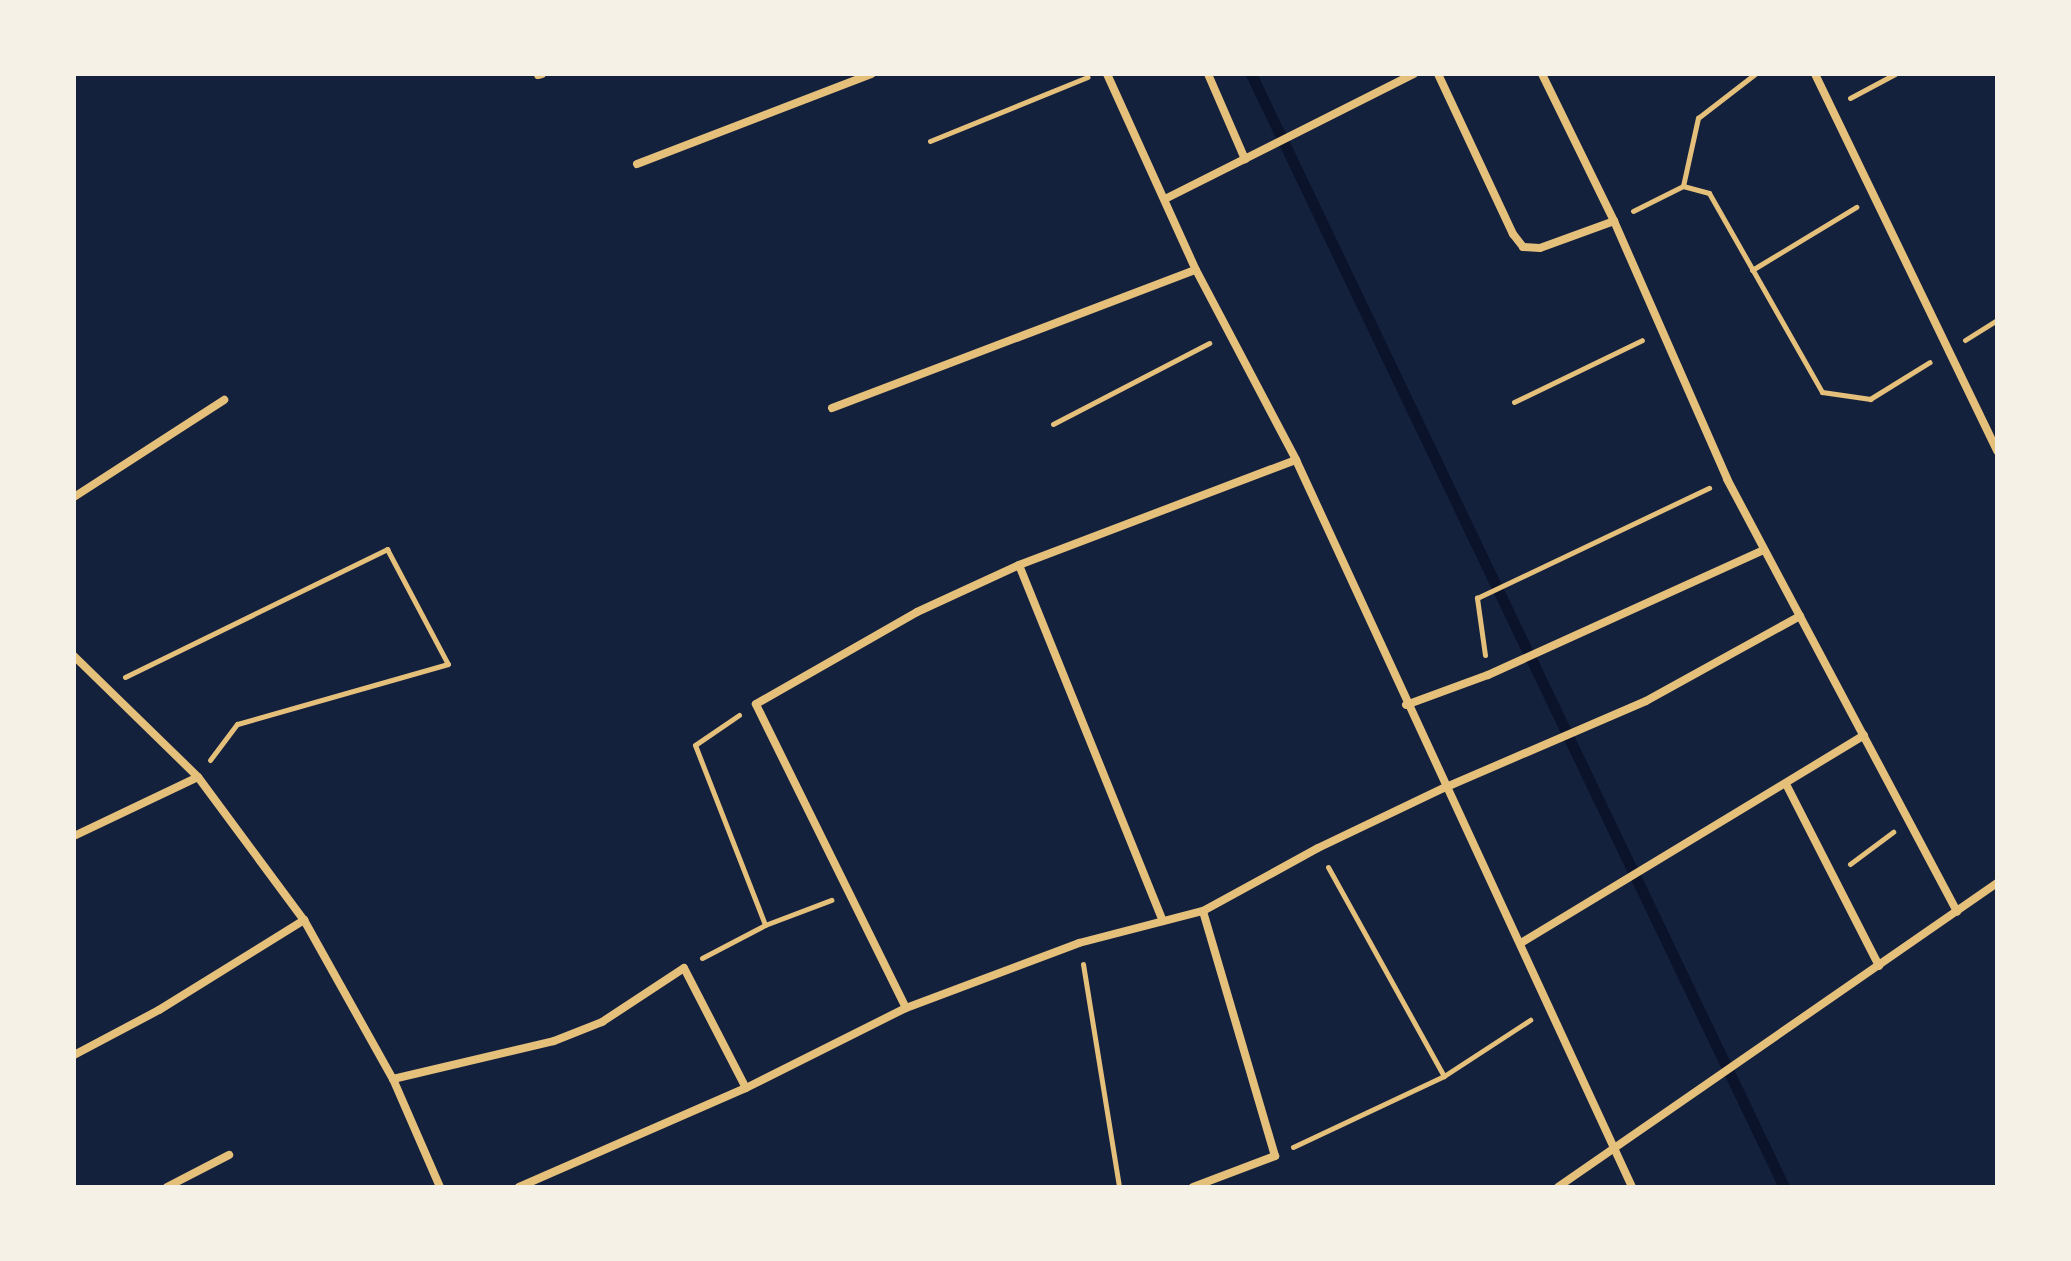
<!DOCTYPE html>
<html>
<head>
<meta charset="utf-8">
<style>
	body { margin:0 }
	#map { position:relative; width:2071px; height:1261px; overflow:hidden; background:#14213d; font-family:"Roboto Condensed",sans-serif }
	div>[style] { position:absolute }
	[style*='--x'] { left:calc(var(--x)*1px); top:calc(var(--y)*1px); width:calc(var(--w)*1px); rotate:calc(var(--a)*1deg) }
	.stream>* { height:11px; margin:-5.5px; padding:0 5.5px; transform-origin:5.5px; border-radius:5.5px; background:#0b132b }
	.path>* { height:5px; margin:-2.5px; padding:0 2.5px; transform-origin:2.5px; border-radius:2.5px; background:#e5c07b }
	.minor>* { height:8px; margin:-4px; padding:0 4px; transform-origin:4px; border-radius:4px; background:#e5c07b }
	span { translate:-50% -50%; white-space:nowrap; text-align:center; line-height:1.15; -webkit-text-stroke:7px #f6f1e7; paint-order:stroke }
	.frame { position:absolute; inset:0; border:76px solid #f6f1e7; pointer-events:none }
</style>
</head>
<body>
<div id="map">
	<div class="stream">
		<div style="--x:1251;--y:74;--w:1234;--a:64.41"></div>
	</div>
	<div class="path">
		<div style="--x:1850;--y:98;--w:51;--a:-28.1"></div>
		<div style="--x:930;--y:141;--w:170;--a:-22.1"></div>
		<div style="--x:1683;--y:186;--w:70;--a:-77.6"></div>
		<div style="--x:1698;--y:118;--w:72;--a:-37.7"></div>
		<div style="--x:1633;--y:211;--w:56;--a:-26.6"></div>
		<div style="--x:1683;--y:186;--w:27;--a:15"></div>
		<div style="--x:1709;--y:193;--w:229;--a:60.4"></div>
		<div style="--x:1822;--y:392;--w:49;--a:8.3"></div>
		<div style="--x:1870;--y:399;--w:70;--a:-31.7"></div>
		<div style="--x:1752;--y:270;--w:122;--a:-31.2"></div>
		<div style="--x:1965;--y:340;--w:38;--a:-32"></div>
		<div style="--x:1514;--y:402;--w:142;--a:-25.8"></div>
		<div style="--x:1053;--y:424;--w:176;--a:-27.4"></div>
		<div style="--x:1485;--y:655;--w:58;--a:-98"></div>
		<div style="--x:1477;--y:598;--w:257;--a:-25.4"></div>
		<div style="--x:125;--y:677;--w:292;--a:-26"></div>
		<div style="--x:387;--y:549;--w:130;--a:62.1"></div>
		<div style="--x:448;--y:664;--w:219;--a:164.1"></div>
		<div style="--x:237;--y:724;--w:45;--a:126.9"></div>
		<div style="--x:739;--y:715;--w:53;--a:145.7"></div>
		<div style="--x:695;--y:745;--w:193;--a:68.7"></div>
		<div style="--x:1850;--y:864;--w:54;--a:-36.7"></div>
		<div style="--x:1328;--y:867;--w:239;--a:61"></div>
		<div style="--x:702;--y:958;--w:71;--a:-27.6"></div>
		<div style="--x:765;--y:925;--w:71;--a:-20.7"></div>
		<div style="--x:1083;--y:964;--w:226;--a:80.8"></div>
		<div style="--x:1293;--y:1147;--w:167;--a:-25.2"></div>
		<div style="--x:1444;--y:1076;--w:103;--a:-33.1"></div>
	</div>
	<div class="minor">
		<div style="--x:1107;--y:74;--w:215;--a:65.6"></div>
		<div style="--x:1196;--y:270;--w:215;--a:62.2"></div>
		<div style="--x:1296;--y:460;--w:801;--a:65.19"></div>
		<div style="--x:1208;--y:74;--w:93;--a:66.5"></div>
		<div style="--x:1438;--y:74;--w:177;--a:64.9"></div>
		<div style="--x:1513;--y:234;--w:16;--a:52"></div>
		<div style="--x:1523;--y:247;--w:17;--a:3"></div>
		<div style="--x:1540;--y:248;--w:79;--a:-20"></div>
		<div style="--x:1542;--y:74;--w:164;--a:63.9"></div>
		<div style="--x:1614;--y:221;--w:282;--a:66.3"></div>
		<div style="--x:1727;--y:479;--w:490;--a:62"></div>
		<div style="--x:1815;--y:74;--w:419;--a:64.2"></div>
		<div style="--x:538;--y:75;--w:4;--a:-14"></div>
		<div style="--x:637;--y:164;--w:251;--a:-21"></div>
		<div style="--x:1165;--y:199;--w:279;--a:-26.7"></div>
		<div style="--x:832;--y:408;--w:389;--a:-20.8"></div>
		<div style="--x:74;--y:497;--w:179;--a:-32.9"></div>
		<div style="--x:1019;--y:565;--w:384;--a:68"></div>
		<div style="--x:74;--y:656;--w:173;--a:44.3"></div>
		<div style="--x:198;--y:777;--w:178;--a:53.5"></div>
		<div style="--x:304;--y:920;--w:182;--a:60.8"></div>
		<div style="--x:393;--y:1079;--w:118;--a:66.5"></div>
		<div style="--x:1406;--y:705;--w:87;--a:-20.1"></div>
		<div style="--x:1488;--y:675;--w:303;--a:-24.4"></div>
		<div style="--x:1787;--y:786;--w:202;--a:62.9"></div>
		<div style="--x:74;--y:836;--w:137;--a:-25.4"></div>
		<div style="--x:1521;--y:943;--w:401;--a:-31.2"></div>
		<div style="--x:906;--y:1008;--w:339;--a:-116.3"></div>
		<div style="--x:756;--y:704;--w:185;--a:-29.7"></div>
		<div style="--x:917;--y:612;--w:112;--a:-24.7"></div>
		<div style="--x:1019;--y:565;--w:296;--a:-20.8"></div>
		<div style="--x:74;--y:1055;--w:96;--a:-27.9"></div>
		<div style="--x:159;--y:1010;--w:171;--a:-31.8"></div>
		<div style="--x:393;--y:1079;--w:165;--a:-13.3"></div>
		<div style="--x:554;--y:1041;--w:52;--a:-21.6"></div>
		<div style="--x:602;--y:1022;--w:98;--a:-33.4"></div>
		<div style="--x:684;--y:968;--w:135;--a:62.7"></div>
		<div style="--x:167;--y:1187;--w:70;--a:-27.3"></div>
		<div style="--x:519;--y:1187;--w:248;--a:-23.6"></div>
		<div style="--x:746;--y:1088;--w:179;--a:-26.6"></div>
		<div style="--x:906;--y:1008;--w:185;--a:-20.6"></div>
		<div style="--x:1079;--y:943;--w:128;--a:-14.5"></div>
		<div style="--x:1203;--y:911;--w:131;--a:-28.7"></div>
		<div style="--x:1318;--y:848;--w:140;--a:-25.5"></div>
		<div style="--x:1444;--y:788;--w:220;--a:-23.3"></div>
		<div style="--x:1646;--y:701;--w:176;--a:-28.9"></div>
		<div style="--x:1193;--y:1187;--w:88;--a:-20.7"></div>
		<div style="--x:1275;--y:1156;--w:255;--a:-106.4"></div>
		<div style="--x:1558;--y:1187;--w:534;--a:-34.7"></div>
	</div>
	<div class="frame"></div>
</div>
</body>
</html>
